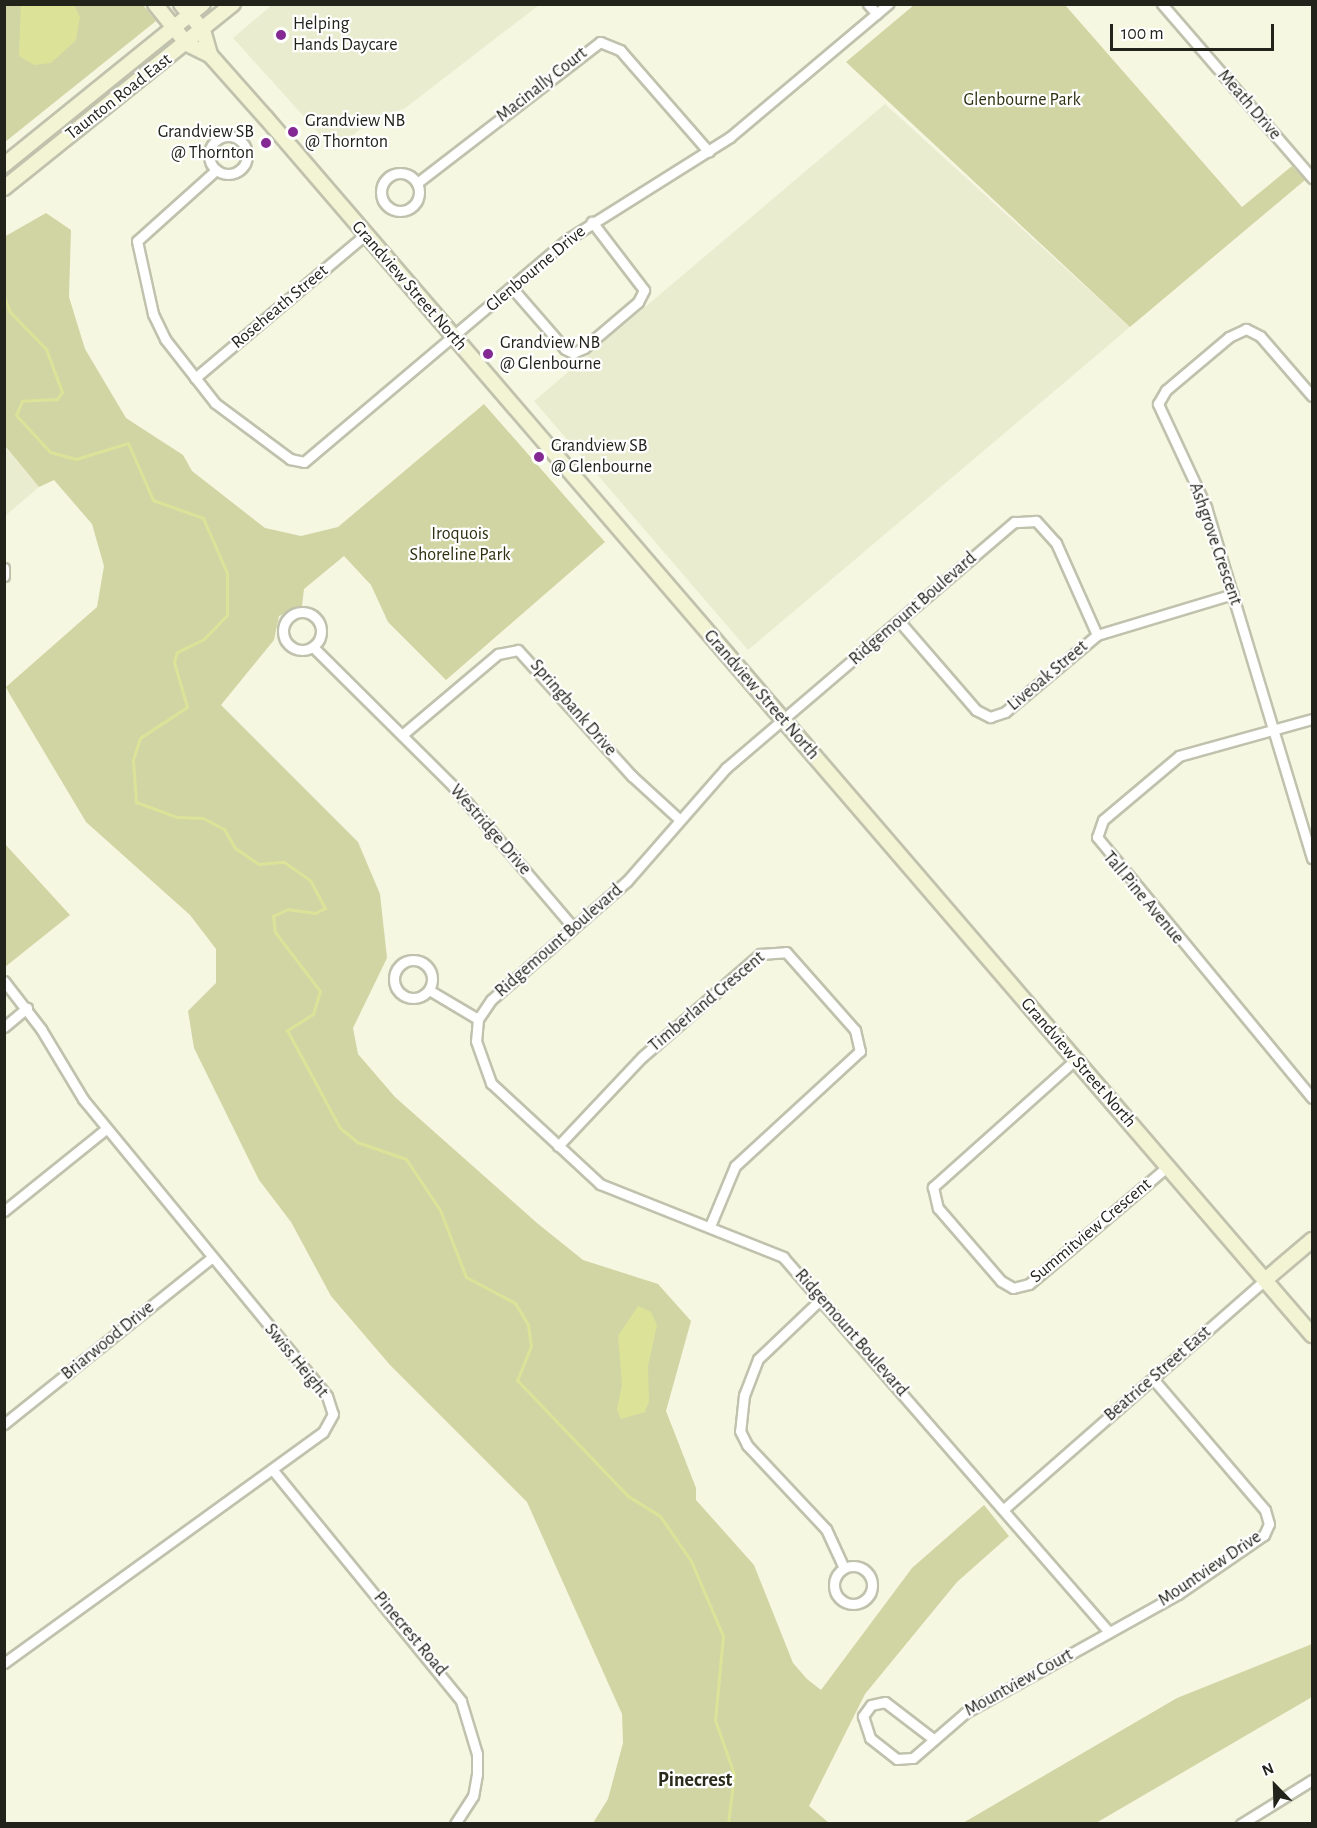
<!DOCTYPE html>
<html>
<head>
<meta charset="utf-8">
<style>
	body { margin:0 }
	#map { position:relative; width:1317px; height:1828px; overflow:hidden; background:#f5f7e1; font-family:"Alegreya Sans",sans-serif }
	div>[style] { position:absolute }
	[style*='--x'] { left:calc(var(--x)*1px); top:calc(var(--y)*1px); width:calc(var(--w)*1px); rotate:calc(var(--a)*1deg) }
	.built>* { inset:0; background:#eaeccf }
	.green>* { inset:0; background:#d1d5a3 }
	.water>* { inset:0; background:#dde299 }
	.stream>* { height:3px; margin:-1.5px; padding:0 1.5px; transform-origin:1.5px; border-radius:1.5px; background:#dde299 }
	.roads { filter:drop-shadow(2px 0 #c0c2ad) drop-shadow(-2px 0 #c0c2ad) drop-shadow(0 2px #c0c2ad) drop-shadow(0 -2px #c0c2ad) }
	.street>* { height:9px; margin:-4.5px; padding:0 4.5px; transform-origin:4.5px; border-radius:4.5px; background:#fff }
	.street>.ring { margin:-4.5px; padding:0; box-sizing:content-box; background:none; border:9px solid #fff; border-radius:50% }
	.secondary>* { height:14px; margin:-7px; padding:0 7px; transform-origin:7px; border-radius:7px; background:#f2f4d4 }
	.dots>* { width:16px; height:16px; translate:-50% -50%; box-sizing:border-box; border:3px solid #fff; border-radius:50% }
	span { translate:-50% -50%; white-space:nowrap; text-align:center; line-height:1.15; -webkit-text-stroke:4.5px #fff; paint-order:stroke }
	.poi-label { font-size:18px; color:#22231b }
	.left { translate:0 -50%; text-align:left }
	.right { translate:-100% -50%; text-align:right }
	.street-label { font-size:18px; color:#22231b }
	.park-label { font-size:18px; color:#2e3010 }
	.neighbourhood-label { font-size:20px; color:#2a2b1a; font-weight:700 }
	.frame { position:absolute; inset:0; border:6px solid #22231b; pointer-events:none }
	.north { position:absolute; left:1245px; top:1756px; width:60px; height:60px; -webkit-text-stroke:4px #fff; paint-order:stroke; rotate:337deg; font-size:16px; font-weight:700; line-height:24px; text-align:center; color:#22231b }
	.north::after { content:''; display:block; margin:auto; width:21px; height:27px; background:#22231b; clip-path:polygon(50% 0,100% 100%,50% 72%,0 100%) }
	.scale { position:absolute; left:1110px; top:24px; width:164px; height:27px; box-sizing:border-box; border:3px solid #22231b; border-top:0; padding-left:8px; font-size:18px; line-height:21px; white-space:nowrap; color:#22231b; -webkit-text-stroke:4px #fff; paint-order:stroke }
</style>
</head>
<body>
<div id="map">
	<div class="built">
		<div style="clip-path:polygon(272px 5px,272px 4px,539px 5px,404px 109px,374px 117px,335px 151px,233px 38px)"></div>
		<div style="clip-path:polygon(885px 104px,1130px 327px,748px 650px,534px 401px)"></div>
		<div style="clip-path:polygon(4px 446px,39px 487px,5px 516px,4px 516px)"></div>
	</div>
	<div class="green">
		<div style="clip-path:polygon(5px 5px,143px 5px,156px 21px,5px 142px)"></div>
		<div style="clip-path:polygon(914px 5px,1065px 5px,1242px 207px,1292px 166px,1305px 180px,1130px 327px,846px 62px)"></div>
		<div style="clip-path:polygon(46px 213px,71px 230px,69px 297px,85px 349px,126px 418px,183px 455px,192px 471px,265px 528px,301px 536px,338px 527px,484px 404px,605px 542px,446px 680px,388px 622px,371px 585px,344px 556px,304px 589px,302px 606px,279px 616px,274px 640px,221px 705px,358px 842px,380px 894px,387px 958px,353px 1028px,358px 1054px,395px 1097px,537px 1223px,583px 1260px,658px 1284px,691px 1321px,666px 1411px,696px 1488px,696px 1500px,754px 1565px,793px 1663px,807px 1679px,821px 1690px,912px 1568px,984px 1505px,1009px 1536px,957px 1582px,865px 1694px,809px 1806px,829px 1823px,593px 1823px,608px 1799px,623px 1743px,622px 1714px,527px 1502px,390px 1365px,331px 1296px,291px 1222px,259px 1180px,194px 1048px,188px 1011px,216px 983px,216px 949px,190px 915px,86px 822px,9px 693px,6px 687px,97px 607px,104px 566px,92px 524px,54px 480px,39px 487px,5px 446px,4px 237px)"></div>
		<div style="clip-path:polygon(5px 844px,70px 915px,5px 967px)"></div>
		<div style="clip-path:polygon(1312px 1644px,1312px 1697px,1096px 1823px,963px 1823px,1177px 1698px)"></div>
	</div>
	<div class="water">
		<div style="clip-path:polygon(21px 5px,74px 5px,80px 17px,76px 40px,51px 63px,34px 65px,19px 56px)"></div>
		<div style="clip-path:polygon(638px 1306px,651px 1312px,657px 1325px,648px 1366px,649px 1401px,645px 1412px,621px 1419px,617px 1409px,622px 1385px,618px 1336px)"></div>
	</div>
	<div class="stream">
		<div style="--x:4;--y:297;--w:16;--a:68"></div>
		<div style="--x:10;--y:312;--w:52;--a:45.8"></div>
		<div style="--x:46;--y:349;--w:46;--a:69.6"></div>
		<div style="--x:62;--y:392;--w:9;--a:126"></div>
		<div style="--x:57;--y:399;--w:35;--a:177"></div>
		<div style="--x:22;--y:401;--w:15;--a:113"></div>
		<div style="--x:16;--y:415;--w:50;--a:47.4"></div>
		<div style="--x:50;--y:452;--w:27;--a:15"></div>
		<div style="--x:76;--y:459;--w:54;--a:-17.1"></div>
		<div style="--x:128;--y:443;--w:62;--a:66.3"></div>
		<div style="--x:153;--y:500;--w:53;--a:19.8"></div>
		<div style="--x:203;--y:518;--w:60;--a:66.4"></div>
		<div style="--x:227;--y:573;--w:42;--a:90"></div>
		<div style="--x:227;--y:615;--w:33;--a:134"></div>
		<div style="--x:204;--y:639;--w:30;--a:154"></div>
		<div style="--x:177;--y:652;--w:10;--a:107"></div>
		<div style="--x:174;--y:662;--w:47;--a:73.9"></div>
		<div style="--x:187;--y:707;--w:56;--a:146.6"></div>
		<div style="--x:140;--y:738;--w:23;--a:108"></div>
		<div style="--x:133;--y:760;--w:42;--a:85.9"></div>
		<div style="--x:136;--y:802;--w:44;--a:20.1"></div>
		<div style="--x:177;--y:817;--w:26;--a:2"></div>
		<div style="--x:203;--y:818;--w:24;--a:28"></div>
		<div style="--x:224;--y:829;--w:22;--a:60"></div>
		<div style="--x:235;--y:848;--w:29;--a:34"></div>
		<div style="--x:259;--y:864;--w:25;--a:-5"></div>
		<div style="--x:284;--y:862;--w:32;--a:35"></div>
		<div style="--x:310;--y:880;--w:32;--a:62"></div>
		<div style="--x:325;--y:908;--w:11;--a:153"></div>
		<div style="--x:315;--y:913;--w:27;--a:-172"></div>
		<div style="--x:288;--y:909;--w:17;--a:155"></div>
		<div style="--x:273;--y:916;--w:16;--a:83"></div>
		<div style="--x:275;--y:932;--w:74;--a:52.7"></div>
		<div style="--x:320;--y:991;--w:24;--a:107"></div>
		<div style="--x:313;--y:1014;--w:31;--a:148"></div>
		<div style="--x:287;--y:1030;--w:111;--a:61.6"></div>
		<div style="--x:340;--y:1128;--w:22;--a:39"></div>
		<div style="--x:357;--y:1142;--w:52;--a:19.1"></div>
		<div style="--x:406;--y:1159;--w:61;--a:56.3"></div>
		<div style="--x:440;--y:1210;--w:72;--a:68.8"></div>
		<div style="--x:466;--y:1277;--w:55;--a:28"></div>
		<div style="--x:515;--y:1303;--w:26;--a:59"></div>
		<div style="--x:528;--y:1325;--w:21;--a:82"></div>
		<div style="--x:531;--y:1346;--w:37;--a:112"></div>
		<div style="--x:517;--y:1380;--w:161;--a:46.3"></div>
		<div style="--x:628;--y:1496;--w:38;--a:32"></div>
		<div style="--x:660;--y:1516;--w:55;--a:55.4"></div>
		<div style="--x:691;--y:1561;--w:82;--a:66.9"></div>
		<div style="--x:723;--y:1636;--w:84;--a:95.4"></div>
		<div style="--x:715;--y:1720;--w:57;--a:70.6"></div>
		<div style="--x:734;--y:1774;--w:50;--a:96.8"></div>
	</div>
	<div class="roads">
		<div class="street">
			<div style="--x:868;--y:4;--w:13;--a:48"></div>
			<div style="--x:1162;--y:4;--w:230;--a:49.2"></div>
			<div class="ring" style="left:209px;top:136px;width:29px;height:29px"></div>
			<div style="--x:216;--y:170;--w:106;--a:138.1"></div>
			<div style="--x:137;--y:241;--w:75;--a:77.6"></div>
			<div style="--x:153;--y:314;--w:28;--a:64"></div>
			<div style="--x:165;--y:339;--w:81;--a:52"></div>
			<div style="--x:215;--y:403;--w:94;--a:36.7"></div>
			<div style="--x:290;--y:459;--w:14;--a:12"></div>
			<div style="--x:304;--y:462;--w:346;--a:-40.2"></div>
			<div style="--x:568;--y:239;--w:191;--a:-32.2"></div>
			<div style="--x:730;--y:137;--w:207;--a:-40.1"></div>
			<div class="ring" style="left:381px;top:173px;width:29px;height:29px"></div>
			<div style="--x:417;--y:183;--w:231;--a:-37.6"></div>
			<div style="--x:600;--y:42;--w:22;--a:22"></div>
			<div style="--x:620;--y:50;--w:135;--a:48.9"></div>
			<div style="--x:512;--y:288;--w:81;--a:49"></div>
			<div style="--x:565;--y:349;--w:9;--a:27"></div>
			<div style="--x:573;--y:353;--w:12;--a:-24"></div>
			<div style="--x:584;--y:348;--w:71;--a:-40.4"></div>
			<div style="--x:638;--y:302;--w:13;--a:-63"></div>
			<div style="--x:644;--y:290;--w:86;--a:-127.4"></div>
			<div style="--x:195;--y:378;--w:222;--a:-40.1"></div>
			<div style="--x:1312;--y:396;--w:79;--a:-130.9"></div>
			<div style="--x:1260;--y:336;--w:16;--a:-153"></div>
			<div style="--x:1246;--y:329;--w:19;--a:155"></div>
			<div style="--x:1229;--y:337;--w:82;--a:139.9"></div>
			<div style="--x:1166;--y:390;--w:16;--a:120"></div>
			<div style="--x:1158;--y:404;--w:114;--a:65"></div>
			<div style="--x:1206;--y:507;--w:367;--a:73.2"></div>
			<div style="--x:4;--y:568;--w:8;--a:90"></div>
			<div class="ring" style="left:283px;top:612px;width:29px;height:29px"></div>
			<div style="--x:899;--y:621;--w:118;--a:49.1"></div>
			<div style="--x:976;--y:710;--w:16;--a:27"></div>
			<div style="--x:990;--y:717;--w:16;--a:-18"></div>
			<div style="--x:1005;--y:712;--w:120;--a:-39.9"></div>
			<div style="--x:1097;--y:635;--w:142;--a:-16.8"></div>
			<div style="--x:1097;--y:635;--w:101;--a:-114"></div>
			<div style="--x:1056;--y:543;--w:30;--a:-132"></div>
			<div style="--x:1036;--y:521;--w:22;--a:177"></div>
			<div style="--x:1014;--y:522;--w:379;--a:139.5"></div>
			<div style="--x:726;--y:768;--w:150;--a:131.2"></div>
			<div style="--x:627;--y:881;--w:181;--a:138.8"></div>
			<div style="--x:491;--y:1000;--w:23;--a:124"></div>
			<div style="--x:478;--y:1019;--w:22;--a:95"></div>
			<div style="--x:476;--y:1041;--w:45;--a:70.3"></div>
			<div style="--x:491;--y:1083;--w:149;--a:42.8"></div>
			<div style="--x:600;--y:1184;--w:197;--a:21.7"></div>
			<div style="--x:783;--y:1257;--w:497;--a:49"></div>
			<div style="--x:313;--y:647;--w:196;--a:44.8"></div>
			<div style="--x:452;--y:785;--w:187;--a:49.6"></div>
			<div style="--x:1312;--y:719;--w:138;--a:164.5"></div>
			<div style="--x:1179;--y:756;--w:99;--a:139.9"></div>
			<div style="--x:1103;--y:820;--w:18;--a:109"></div>
			<div style="--x:1097;--y:837;--w:338;--a:50.5"></div>
			<div style="--x:402;--y:735;--w:126;--a:-40.2"></div>
			<div style="--x:498;--y:654;--w:20;--a:-11"></div>
			<div style="--x:518;--y:650;--w:170;--a:47.9"></div>
			<div style="--x:632;--y:776;--w:65;--a:42.5"></div>
			<div class="ring" style="left:394px;top:960px;width:29px;height:29px"></div>
			<div style="--x:4;--y:981;--w:61;--a:52.4"></div>
			<div style="--x:41;--y:1029;--w:82;--a:59"></div>
			<div style="--x:83;--y:1099;--w:384;--a:50.6"></div>
			<div style="--x:327;--y:1396;--w:19;--a:72"></div>
			<div style="--x:333;--y:1414;--w:21;--a:119"></div>
			<div style="--x:323;--y:1432;--w:394;--a:144.1"></div>
			<div style="--x:429;--y:990;--w:57;--a:30.6"></div>
			<div style="--x:4;--y:1027;--w:30;--a:-40"></div>
			<div style="--x:1075;--y:1060;--w:191;--a:138.2"></div>
			<div style="--x:933;--y:1187;--w:22;--a:77"></div>
			<div style="--x:938;--y:1208;--w:96;--a:49.2"></div>
			<div style="--x:1001;--y:1281;--w:14;--a:30"></div>
			<div style="--x:1013;--y:1288;--w:16;--a:-14"></div>
			<div style="--x:1029;--y:1284;--w:181;--a:-40.3"></div>
			<div style="--x:558;--y:1146;--w:122;--a:-46.7"></div>
			<div style="--x:642;--y:1057;--w:157;--a:-41.1"></div>
			<div style="--x:760;--y:954;--w:26;--a:-4"></div>
			<div style="--x:786;--y:952;--w:104;--a:48.5"></div>
			<div style="--x:855;--y:1030;--w:22;--a:77"></div>
			<div style="--x:860;--y:1051;--w:170;--a:137.4"></div>
			<div style="--x:735;--y:1166;--w:65;--a:112.6"></div>
			<div style="--x:4;--y:1211;--w:131;--a:-38.8"></div>
			<div style="--x:821;--y:1299;--w:87;--a:136.4"></div>
			<div style="--x:758;--y:1359;--w:39;--a:111"></div>
			<div style="--x:744;--y:1395;--w:36;--a:96"></div>
			<div style="--x:740;--y:1431;--w:16;--a:63"></div>
			<div style="--x:747;--y:1445;--w:115;--a:46.8"></div>
			<div style="--x:826;--y:1529;--w:43;--a:65.2"></div>
			<div style="--x:4;--y:1424;--w:265;--a:-38.7"></div>
			<div style="--x:272;--y:1469;--w:299;--a:50.8"></div>
			<div style="--x:461;--y:1701;--w:55;--a:73.2"></div>
			<div style="--x:477;--y:1754;--w:20;--a:90"></div>
			<div style="--x:477;--y:1774;--w:22;--a:100"></div>
			<div style="--x:473;--y:1796;--w:33;--a:123"></div>
			<div style="--x:1004;--y:1509;--w:347;--a:-41.3"></div>
			<div class="ring" style="left:834px;top:1566px;width:29px;height:29px"></div>
			<div style="--x:932;--y:1738;--w:59;--a:-142.5"></div>
			<div style="--x:885;--y:1702;--w:14;--a:168"></div>
			<div style="--x:871;--y:1705;--w:14;--a:126"></div>
			<div style="--x:863;--y:1716;--w:23;--a:72"></div>
			<div style="--x:870;--y:1738;--w:34;--a:38"></div>
			<div style="--x:897;--y:1759;--w:16;--a:-4"></div>
			<div style="--x:913;--y:1758;--w:69;--a:-40.9"></div>
			<div style="--x:965;--y:1713;--w:244;--a:-29.2"></div>
			<div style="--x:1178;--y:1594;--w:104;--a:-34.5"></div>
			<div style="--x:1264;--y:1535;--w:12;--a:-66"></div>
			<div style="--x:1269;--y:1524;--w:15;--a:-106"></div>
			<div style="--x:1265;--y:1510;--w:172;--a:-130.5"></div>
			<div style="--x:1241;--y:1824;--w:84;--a:-31.8"></div>
		</div>
		<div class="secondary">
			<div style="--x:155;--y:4;--w:51;--a:51.3"></div>
			<div style="--x:187;--y:44;--w:25;--a:26"></div>
			<div style="--x:210;--y:55;--w:84;--a:48.4"></div>
			<div style="--x:266;--y:118;--w:1605;--a:49.32"></div>
			<div style="--x:181;--y:4;--w:34;--a:50"></div>
			<div style="--x:203;--y:30;--w:26;--a:74"></div>
			<div style="--x:4;--y:165;--w:256;--a:-39"></div>
			<div style="--x:4;--y:188;--w:294;--a:-38.8"></div>
			<div style="--x:1265;--y:1280;--w:62;--a:-40.4"></div>
		</div>
	</div>
	<div class="dots">
		<div style="left:281px;top:35px;background:#842894"></div>
		<div style="left:293px;top:132px;background:#842894"></div>
		<div style="left:266px;top:143px;background:#842894"></div>
		<div style="left:488px;top:354px;background:#842894"></div>
		<div style="left:539px;top:457px;background:#842894"></div>
	</div>
	<div class="poi-label">
		<span class="left" style="left:293px;top:35px">Helping<br>Hands Daycare</span>
		<span class="left" style="left:305px;top:132px">Grandview NB<br>@ Thornton</span>
		<span class="right" style="left:254px;top:143px">Grandview SB<br>@ Thornton</span>
		<span class="left" style="left:500px;top:354px">Grandview NB<br>@ Glenbourne</span>
		<span class="left" style="left:551px;top:457px">Grandview SB<br>@ Glenbourne</span>
	</div>
	<div class="street-label">
		<span style="left:542px;top:85px;rotate:-38deg">Macinally Court</span>
		<span style="left:119px;top:97px;rotate:-38deg">Taunton Road East</span>
		<span style="left:1249px;top:105px;rotate:49deg">Meath Drive</span>
		<span style="left:536px;top:269px;rotate:-40deg">Glenbourne Drive</span>
		<span style="left:409px;top:286px;rotate:49deg">Grandview Street North</span>
		<span style="left:280px;top:307px;rotate:-40deg">Roseheath Street</span>
		<span style="left:1215px;top:544px;rotate:71deg">Ashgrove Crescent</span>
		<span style="left:913px;top:609px;rotate:-41deg">Ridgemount Boulevard</span>
		<span style="left:1048px;top:676px;rotate:-40deg">Liveoak Street</span>
		<span style="left:761px;top:695px;rotate:49deg">Grandview Street North</span>
		<span style="left:573px;top:708px;rotate:49deg">Springbank Drive</span>
		<span style="left:490px;top:830px;rotate:49deg">Westridge Drive</span>
		<span style="left:1143px;top:898px;rotate:50deg">Tall Pine Avenue</span>
		<span style="left:559px;top:941px;rotate:-41deg">Ridgemount Boulevard</span>
		<span style="left:707px;top:1002px;rotate:-40deg">Timberland Crescent</span>
		<span style="left:1078px;top:1063px;rotate:49deg">Grandview Street North</span>
		<span style="left:1091px;top:1231px;rotate:-40deg">Summitview Crescent</span>
		<span style="left:851px;top:1333px;rotate:49deg">Ridgemount Boulevard</span>
		<span style="left:108px;top:1341px;rotate:-39deg">Briarwood Drive</span>
		<span style="left:296px;top:1361px;rotate:51deg">Swiss Height</span>
		<span style="left:1158px;top:1374px;rotate:-41deg">Beatrice Street East</span>
		<span style="left:1210px;top:1569px;rotate:-34deg">Mountview Drive</span>
		<span style="left:410px;top:1634px;rotate:50deg">Pinecrest Road</span>
		<span style="left:1019px;top:1683px;rotate:-29deg">Mountview Court</span>
	</div>
	<div class="park-label">
		<span style="left:1022px;top:100px">Glenbourne Park</span>
		<span style="left:460px;top:545px">Iroquois<br>Shoreline Park</span>
	</div>
	<div class="neighbourhood-label">
		<span style="left:695px;top:1780px">Pinecrest</span>
	</div>
	<div class="frame"></div>
	<div class="north">N</div>
	<div class="scale">100 m</div>
</div>
</body>
</html>
